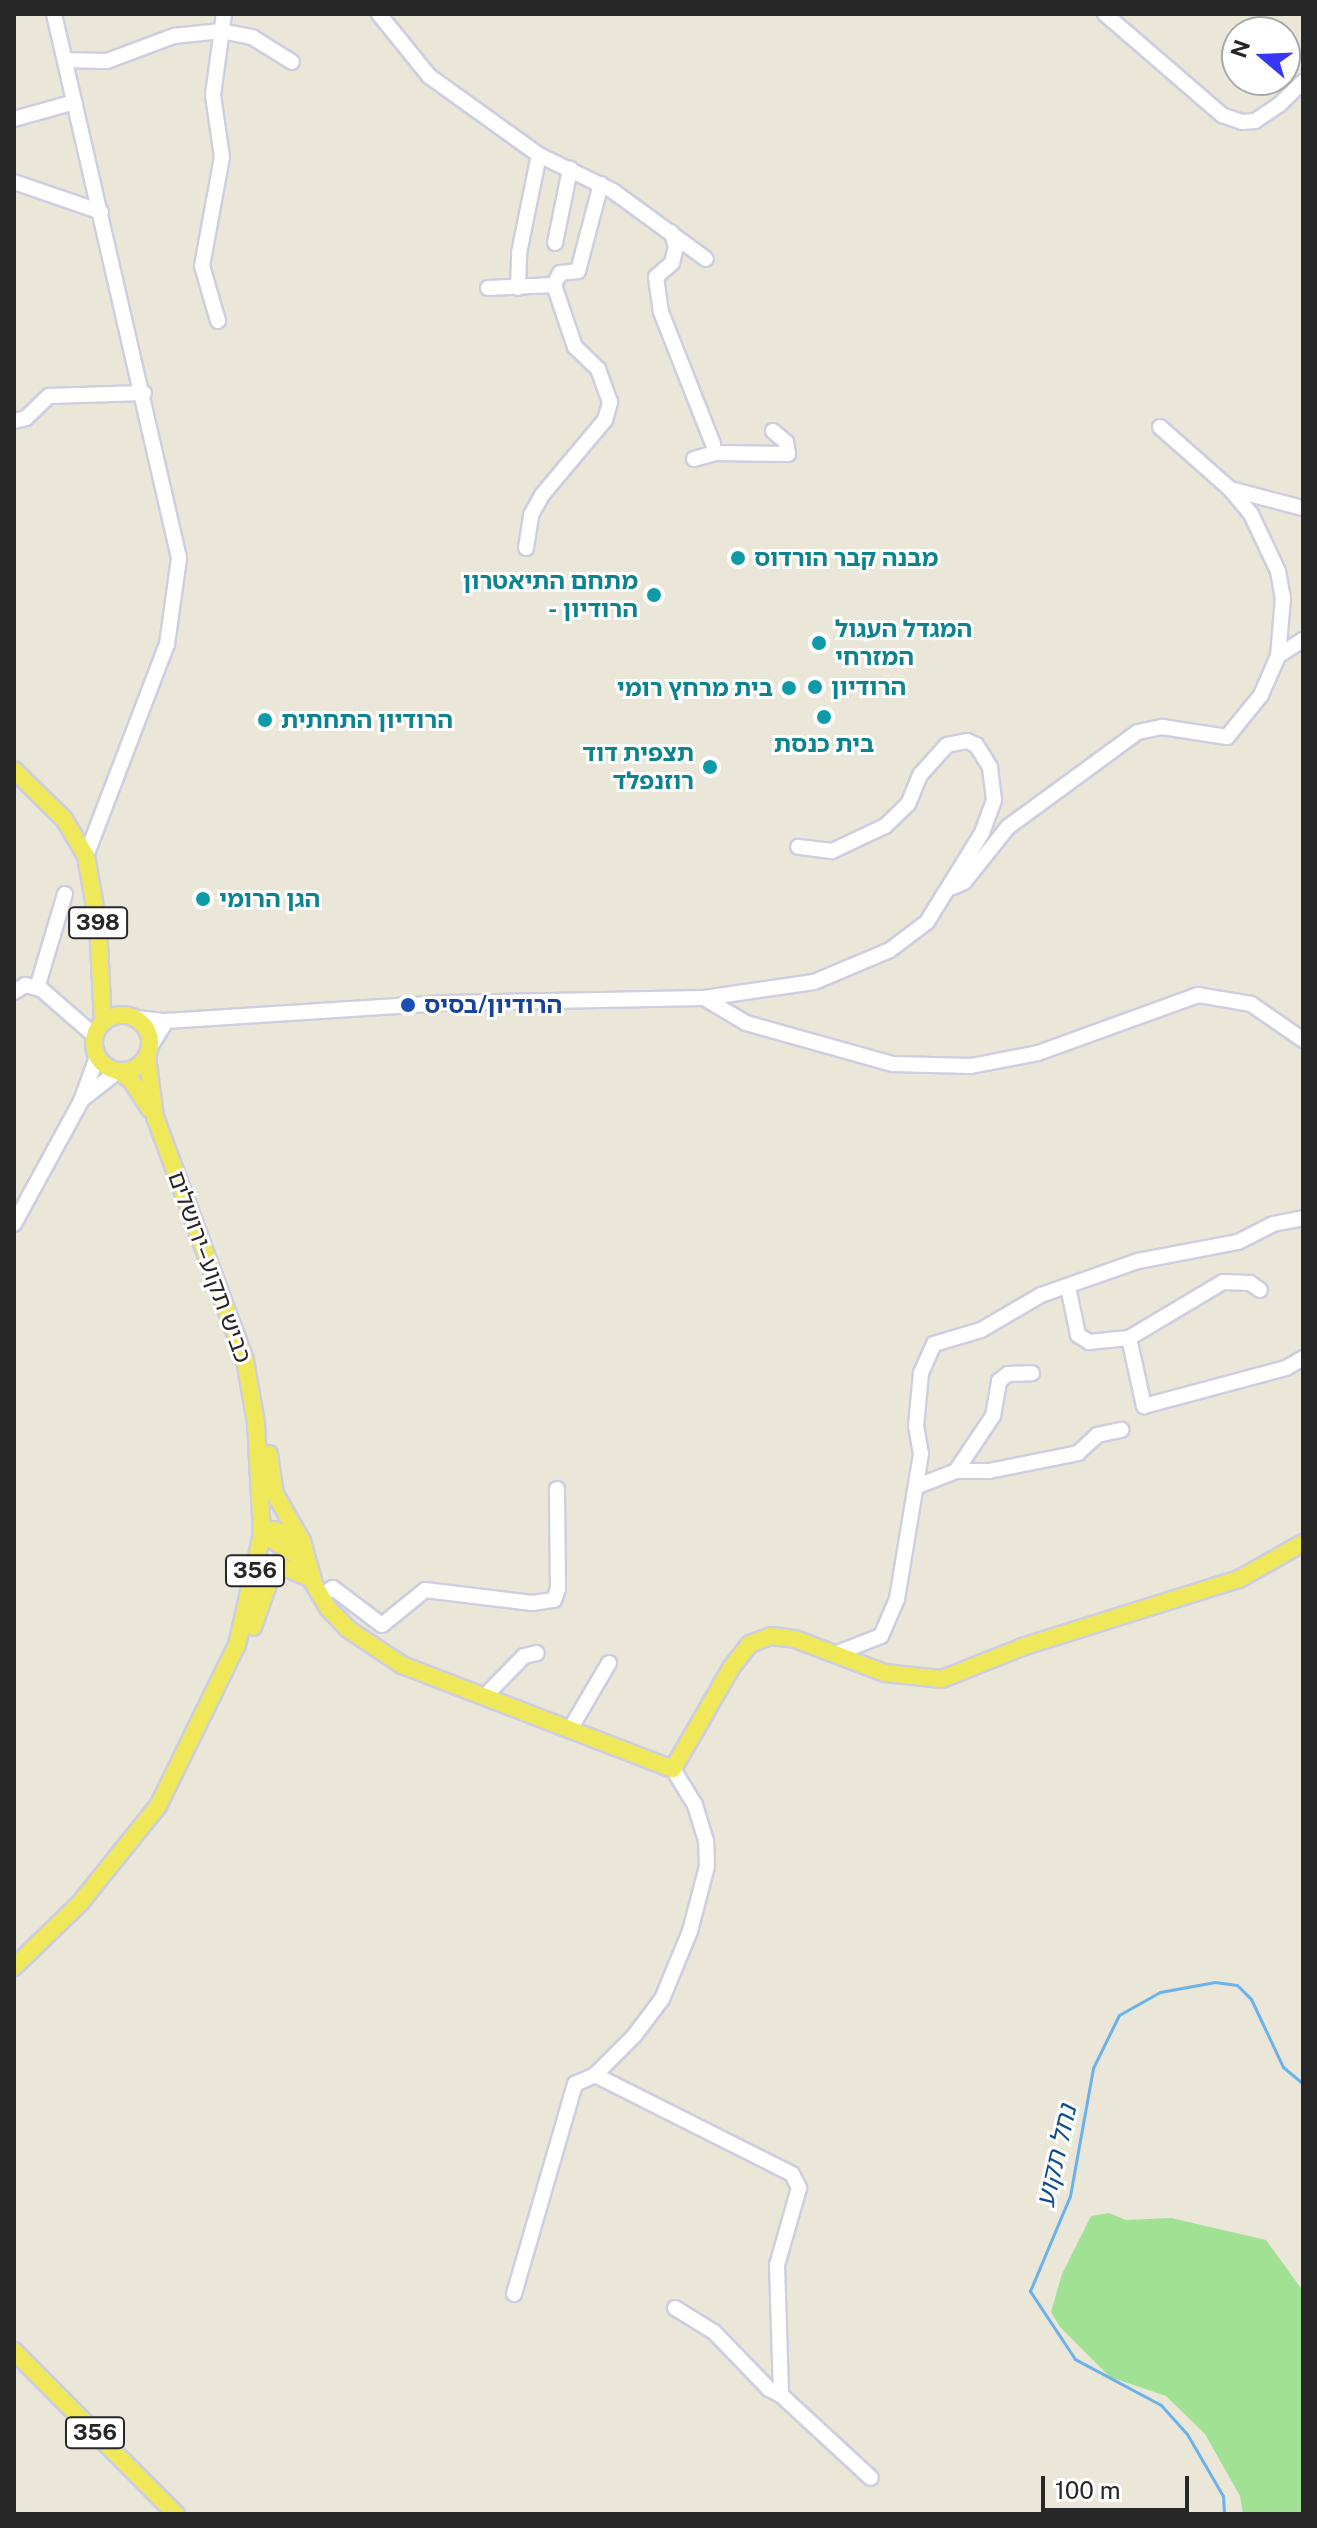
<!DOCTYPE html>
<html>
<head>
<meta charset="utf-8">
<style>
	body { margin:0 }
	#map { position:relative; width:1317px; height:2528px; overflow:hidden; background:#eae6d8; font-family:"Public Sans","Noto Sans Hebrew",sans-serif }
	div>[style] { position:absolute }
	[style*='--x'] { left:calc(var(--x)*1px); top:calc(var(--y)*1px); width:calc(var(--w)*1px); rotate:calc(var(--a)*1deg) }
	.green>* { inset:0; background:#a0e194 }
	.stream>* { height:3px; margin:-1.5px; padding:0 1.5px; transform-origin:1.5px; border-radius:1.5px; background:#6bb2ed }
	.roads { filter:drop-shadow(2px 0 #cecee1) drop-shadow(-2px 0 #cecee1) drop-shadow(0 2px #cecee1) drop-shadow(0 -2px #cecee1) }
	.minor>* { height:14px; margin:-7px; padding:0 7px; transform-origin:7px; border-radius:7px; background:#fff }
	.major>* { height:16px; margin:-8px; padding:0 8px; transform-origin:8px; border-radius:8px; background:#efe859 }
	.major>.ring { margin:-8px; padding:0; box-sizing:content-box; background:none; border:16px solid #efe859; border-radius:50% }
	.dots>* { width:22px; height:22px; translate:-50% -50%; box-sizing:border-box; border:4px solid #fff; border-radius:50% }
	span { translate:-50% -50%; white-space:nowrap; text-align:center; line-height:1.15; -webkit-text-stroke:6px #fff; paint-order:stroke }
	.shield-label span { padding:2px 6px; background:#fff; border:2px solid; border-radius:6px; -webkit-text-stroke-width:0 }
	.shield-label { font-size:22px; color:#272727; font-weight:700 }
	.culture-label { font-size:24px; color:#0d838f; font-weight:700 }
	.left { translate:0 -50%; text-align:left }
	.right { translate:-100% -50%; text-align:right }
	.transit-label { font-size:24px; color:#164399; font-weight:700 }
	.street-label { font-size:24px; color:#272727 }
	.water-label { font-size:26px; color:#0e4d95; font-style:italic }
	.frame { position:absolute; inset:0; border:16px solid #272727; pointer-events:none }
	.north { position:absolute; left:1221px; top:16px; width:80px; height:80px; box-sizing:border-box; background:#fff; border:2px solid #a9a9a9; border-radius:50%; rotate:289deg; font-size:22px; font-weight:700; line-height:32px; text-align:center; color:#272727 }
	.north::after { content:''; display:block; margin:auto; width:28px; height:36px; background:#3837f8; clip-path:polygon(50% 0,100% 100%,50% 72%,0 100%) }
	.scale { position:absolute; left:1041px; top:2476px; width:148px; height:36px; box-sizing:border-box; border:4px solid #272727; border-top:0; padding-left:10px; font-size:24px; line-height:28px; white-space:nowrap; color:#272727; -webkit-text-stroke:6px #fff; paint-order:stroke }
</style>
</head>
<body>
<div id="map">
	<div class="green">
		<div style="clip-path:polygon(1109px 2213px,1126px 2220px,1171px 2218px,1266px 2240px,1303px 2291px,1303px 2514px,1243px 2514px,1240px 2496px,1205px 2434px,1166px 2396px,1110px 2377px,1060px 2327px,1051px 2312px,1062px 2274px,1091px 2216px)"></div>
	</div>
	<div class="stream">
		<div style="--x:1224;--y:2514;--w:18;--a:-93"></div>
		<div style="--x:1223;--y:2496;--w:72;--a:-120.1"></div>
		<div style="--x:1187;--y:2434;--w:39;--a:-132"></div>
		<div style="--x:1161;--y:2405;--w:98;--a:-151.9"></div>
		<div style="--x:1075;--y:2359;--w:82;--a:-123.5"></div>
		<div style="--x:1030;--y:2291;--w:103;--a:-67.2"></div>
		<div style="--x:1070;--y:2196;--w:130;--a:-79.8"></div>
		<div style="--x:1093;--y:2068;--w:59;--a:-63.9"></div>
		<div style="--x:1119;--y:2015;--w:47;--a:-29.3"></div>
		<div style="--x:1160;--y:1992;--w:56;--a:-10.3"></div>
		<div style="--x:1215;--y:1982;--w:22;--a:8"></div>
		<div style="--x:1237;--y:1985;--w:20;--a:45"></div>
		<div style="--x:1251;--y:1999;--w:75;--a:64.8"></div>
		<div style="--x:1283;--y:2067;--w:26;--a:40"></div>
	</div>
	<div class="roads">
		<div class="minor">
			<div style="--x:54;--y:14;--w:558;--a:77.06"></div>
			<div style="--x:179;--y:558;--w:87;--a:97.9"></div>
			<div style="--x:167;--y:644;--w:227;--a:110.9"></div>
			<div style="--x:379;--y:14;--w:80;--a:51.1"></div>
			<div style="--x:429;--y:76;--w:135;--a:35.7"></div>
			<div style="--x:539;--y:155;--w:82;--a:25.9"></div>
			<div style="--x:613;--y:191;--w:115;--a:36.2"></div>
			<div style="--x:1105;--y:14;--w:155;--a:40.8"></div>
			<div style="--x:1222;--y:115;--w:21;--a:19"></div>
			<div style="--x:1242;--y:122;--w:13;--a:-4"></div>
			<div style="--x:1255;--y:121;--w:29;--a:-34"></div>
			<div style="--x:1279;--y:105;--w:33;--a:-44"></div>
			<div style="--x:65;--y:60;--w:42;--a:1.4"></div>
			<div style="--x:107;--y:61;--w:72;--a:-20.5"></div>
			<div style="--x:174;--y:36;--w:47;--a:-6.1"></div>
			<div style="--x:221;--y:31;--w:32;--a:11"></div>
			<div style="--x:252;--y:37;--w:47;--a:32"></div>
			<div style="--x:14;--y:119;--w:63;--a:-15.6"></div>
			<div style="--x:14;--y:182;--w:92;--a:19"></div>
			<div style="--x:671;--y:232;--w:15;--a:70"></div>
			<div style="--x:676;--y:246;--w:17;--a:103"></div>
			<div style="--x:672;--y:263;--w:21;--a:139"></div>
			<div style="--x:656;--y:277;--w:35;--a:82"></div>
			<div style="--x:661;--y:312;--w:142;--a:68.5"></div>
			<div style="--x:555;--y:243;--w:76;--a:-78.5"></div>
			<div style="--x:488;--y:288;--w:66;--a:-2.6"></div>
			<div style="--x:518;--y:288;--w:35;--a:-88"></div>
			<div style="--x:519;--y:253;--w:100;--a:-78.5"></div>
			<div style="--x:218;--y:321;--w:57;--a:-106.2"></div>
			<div style="--x:202;--y:266;--w:111;--a:-79.6"></div>
			<div style="--x:222;--y:157;--w:63;--a:-98.3"></div>
			<div style="--x:213;--y:95;--w:82;--a:-82.3"></div>
			<div style="--x:14;--y:421;--w:12;--a:-14"></div>
			<div style="--x:26;--y:418;--w:32;--a:-44"></div>
			<div style="--x:49;--y:396;--w:95;--a:-1.8"></div>
			<div style="--x:1160;--y:427;--w:94;--a:41.5"></div>
			<div style="--x:1230;--y:489;--w:75;--a:14.6"></div>
			<div style="--x:694;--y:459;--w:22;--a:-16"></div>
			<div style="--x:715;--y:453;--w:73;--a:0.8"></div>
			<div style="--x:788;--y:454;--w:12;--a:-99"></div>
			<div style="--x:786;--y:442;--w:17;--a:-140"></div>
			<div style="--x:1230;--y:489;--w:33;--a:50"></div>
			<div style="--x:1251;--y:514;--w:63;--a:64.7"></div>
			<div style="--x:1278;--y:571;--w:27;--a:80"></div>
			<div style="--x:1283;--y:598;--w:58;--a:94.9"></div>
			<div style="--x:526;--y:548;--w:33;--a:-81"></div>
			<div style="--x:531;--y:515;--w:23;--a:-61"></div>
			<div style="--x:542;--y:495;--w:98;--a:-50"></div>
			<div style="--x:605;--y:420;--w:19;--a:-74"></div>
			<div style="--x:610;--y:402;--w:35;--a:-110"></div>
			<div style="--x:598;--y:369;--w:32;--a:-136"></div>
			<div style="--x:575;--y:347;--w:65;--a:-108.7"></div>
			<div style="--x:554;--y:285;--w:13;--a:-63"></div>
			<div style="--x:560;--y:273;--w:18;--a:-6"></div>
			<div style="--x:578;--y:271;--w:90;--a:-75.2"></div>
			<div style="--x:953;--y:887;--w:12;--a:-24"></div>
			<div style="--x:964;--y:882;--w:70;--a:-51.3"></div>
			<div style="--x:1008;--y:827;--w:161;--a:-36.2"></div>
			<div style="--x:1138;--y:732;--w:25;--a:-12"></div>
			<div style="--x:1162;--y:727;--w:66;--a:8.7"></div>
			<div style="--x:1227;--y:737;--w:54;--a:-51"></div>
			<div style="--x:1261;--y:695;--w:43;--a:-66.4"></div>
			<div style="--x:1278;--y:656;--w:30;--a:-33"></div>
			<div style="--x:37;--y:988;--w:98;--a:-73.4"></div>
			<div style="--x:14;--y:992;--w:13;--a:-32"></div>
			<div style="--x:25;--y:985;--w:16;--a:14"></div>
			<div style="--x:41;--y:989;--w:70;--a:41"></div>
			<div style="--x:704;--y:998;--w:49;--a:30.8"></div>
			<div style="--x:746;--y:1023;--w:153;--a:15.6"></div>
			<div style="--x:893;--y:1064;--w:78;--a:1.5"></div>
			<div style="--x:971;--y:1066;--w:68;--a:-11"></div>
			<div style="--x:1038;--y:1053;--w:170;--a:-19.9"></div>
			<div style="--x:1198;--y:995;--w:54;--a:9.6"></div>
			<div style="--x:1251;--y:1004;--w:63;--a:34.7"></div>
			<div style="--x:136;--y:1018;--w:30;--a:6"></div>
			<div style="--x:166;--y:1021;--w:278;--a:-3.7"></div>
			<div style="--x:443;--y:1003;--w:261;--a:-1.1"></div>
			<div style="--x:704;--y:998;--w:111;--a:-8.3"></div>
			<div style="--x:814;--y:982;--w:82;--a:-22.8"></div>
			<div style="--x:890;--y:950;--w:46;--a:-37.1"></div>
			<div style="--x:927;--y:922;--w:105;--a:-58.3"></div>
			<div style="--x:982;--y:833;--w:35;--a:-70"></div>
			<div style="--x:994;--y:800;--w:33;--a:-97"></div>
			<div style="--x:990;--y:767;--w:26;--a:-122"></div>
			<div style="--x:976;--y:745;--w:10;--a:-156"></div>
			<div style="--x:967;--y:741;--w:20;--a:169"></div>
			<div style="--x:947;--y:745;--w:40;--a:132"></div>
			<div style="--x:920;--y:775;--w:31;--a:112"></div>
			<div style="--x:908;--y:804;--w:32;--a:136"></div>
			<div style="--x:885;--y:826;--w:59;--a:154.7"></div>
			<div style="--x:832;--y:851;--w:34;--a:-173"></div>
			<div style="--x:150;--y:1047;--w:31;--a:-58"></div>
			<div style="--x:84;--y:1098;--w:43;--a:-38.5"></div>
			<div style="--x:14;--y:1224;--w:140;--a:-61.4"></div>
			<div style="--x:81;--y:1101;--w:47;--a:-70"></div>
			<div style="--x:1068;--y:1287;--w:49;--a:78.2"></div>
			<div style="--x:1078;--y:1335;--w:13;--a:32"></div>
			<div style="--x:1089;--y:1342;--w:40;--a:-5.7"></div>
			<div style="--x:1129;--y:1338;--w:109;--a:-30.8"></div>
			<div style="--x:1223;--y:1282;--w:27;--a:2"></div>
			<div style="--x:1250;--y:1283;--w:12;--a:35"></div>
			<div style="--x:1129;--y:1338;--w:70;--a:77.6"></div>
			<div style="--x:1144;--y:1406;--w:147;--a:-15"></div>
			<div style="--x:1286;--y:1368;--w:20;--a:-30"></div>
			<div style="--x:956;--y:1471;--w:33;--a:0"></div>
			<div style="--x:989;--y:1471;--w:91;--a:-11.4"></div>
			<div style="--x:1078;--y:1453;--w:26;--a:-43"></div>
			<div style="--x:1097;--y:1435;--w:25;--a:-12"></div>
			<div style="--x:918;--y:1486;--w:41;--a:-21.5"></div>
			<div style="--x:956;--y:1471;--w:66;--a:-56.1"></div>
			<div style="--x:993;--y:1416;--w:36;--a:-80"></div>
			<div style="--x:999;--y:1381;--w:11;--a:-38"></div>
			<div style="--x:1008;--y:1374;--w:24;--a:-2"></div>
			<div style="--x:321;--y:1596;--w:14;--a:-34"></div>
			<div style="--x:333;--y:1588;--w:61;--a:37.1"></div>
			<div style="--x:382;--y:1625;--w:55;--a:-39.1"></div>
			<div style="--x:425;--y:1590;--w:108;--a:6.9"></div>
			<div style="--x:532;--y:1603;--w:22;--a:-8"></div>
			<div style="--x:554;--y:1600;--w:12;--a:-70"></div>
			<div style="--x:558;--y:1589;--w:100;--a:-90.6"></div>
			<div style="--x:837;--y:1653;--w:47;--a:-21.1"></div>
			<div style="--x:881;--y:1636;--w:40;--a:-66.6"></div>
			<div style="--x:897;--y:1599;--w:147;--a:-80.6"></div>
			<div style="--x:921;--y:1454;--w:28;--a:-100"></div>
			<div style="--x:916;--y:1426;--w:53;--a:-84.6"></div>
			<div style="--x:921;--y:1373;--w:32;--a:-66"></div>
			<div style="--x:934;--y:1344;--w:49;--a:-16.6"></div>
			<div style="--x:981;--y:1330;--w:69;--a:-30.3"></div>
			<div style="--x:1041;--y:1295;--w:103;--a:-19.3"></div>
			<div style="--x:1138;--y:1261;--w:102;--a:-10.8"></div>
			<div style="--x:1238;--y:1242;--w:39;--a:-27"></div>
			<div style="--x:1273;--y:1224;--w:31;--a:-11"></div>
			<div style="--x:485;--y:1696;--w:56;--a:-45.7"></div>
			<div style="--x:524;--y:1656;--w:13;--a:-13"></div>
			<div style="--x:572;--y:1726;--w:73;--a:-59.6"></div>
			<div style="--x:595;--y:2075;--w:220;--a:26.7"></div>
			<div style="--x:792;--y:2174;--w:16;--a:63"></div>
			<div style="--x:799;--y:2188;--w:80;--a:105.9"></div>
			<div style="--x:777;--y:2265;--w:130;--a:88.2"></div>
			<div style="--x:781;--y:2395;--w:122;--a:42.7"></div>
			<div style="--x:514;--y:2294;--w:219;--a:-73.8"></div>
			<div style="--x:575;--y:2084;--w:22;--a:-24"></div>
			<div style="--x:595;--y:2075;--w:55;--a:-45"></div>
			<div style="--x:634;--y:2036;--w:46;--a:-52.9"></div>
			<div style="--x:662;--y:1999;--w:74;--a:-67.6"></div>
			<div style="--x:690;--y:1931;--w:67;--a:-75.3"></div>
			<div style="--x:707;--y:1866;--w:25;--a:-92"></div>
			<div style="--x:706;--y:1841;--w:38;--a:-107"></div>
			<div style="--x:695;--y:1805;--w:42;--a:-121.4"></div>
			<div style="--x:675;--y:2308;--w:46;--a:31.6"></div>
			<div style="--x:714;--y:2332;--w:79;--a:46"></div>
			<div style="--x:769;--y:2389;--w:13;--a:27"></div>
		</div>
		<div class="major">
			<div style="--x:14;--y:770;--w:70;--a:44.4"></div>
			<div style="--x:64;--y:819;--w:43;--a:59.3"></div>
			<div style="--x:86;--y:856;--w:69;--a:80"></div>
			<div style="--x:98;--y:924;--w:98;--a:87.1"></div>
			<div class="ring" style="left:94px;top:1015px;width:40px;height:40px"></div>
			<div style="--x:118;--y:1071;--w:16;--a:35"></div>
			<div style="--x:131;--y:1080;--w:35;--a:57"></div>
			<div style="--x:269;--y:1454;--w:40;--a:81.5"></div>
			<div style="--x:275;--y:1494;--w:54;--a:60.1"></div>
			<div style="--x:313;--y:1580;--w:41;--a:-105.8"></div>
			<div style="--x:302;--y:1541;--w:29;--a:-158"></div>
			<div style="--x:275;--y:1530;--w:14;--a:163"></div>
			<div style="--x:262;--y:1534;--w:41;--a:31"></div>
			<div style="--x:297;--y:1555;--w:61;--a:59.7"></div>
			<div style="--x:328;--y:1608;--w:29;--a:46"></div>
			<div style="--x:348;--y:1629;--w:65;--a:33.7"></div>
			<div style="--x:402;--y:1665;--w:290;--a:21"></div>
			<div style="--x:673;--y:1769;--w:116;--a:-60.1"></div>
			<div style="--x:731;--y:1668;--w:31;--a:-52"></div>
			<div style="--x:750;--y:1644;--w:22;--a:-21"></div>
			<div style="--x:771;--y:1636;--w:24;--a:7"></div>
			<div style="--x:795;--y:1639;--w:96;--a:20.7"></div>
			<div style="--x:885;--y:1673;--w:57;--a:6"></div>
			<div style="--x:942;--y:1679;--w:89;--a:-21.7"></div>
			<div style="--x:1025;--y:1646;--w:224;--a:-17.4"></div>
			<div style="--x:1239;--y:1579;--w:73;--a:-29.4"></div>
			<div style="--x:253;--y:1627;--w:51;--a:-70.5"></div>
			<div style="--x:270;--y:1579;--w:18;--a:-43"></div>
			<div style="--x:283;--y:1567;--w:27;--a:22"></div>
			<div style="--x:14;--y:1967;--w:92;--a:-44.1"></div>
			<div style="--x:80;--y:1903;--w:124;--a:-51.2"></div>
			<div style="--x:158;--y:1806;--w:179;--a:-63.9"></div>
			<div style="--x:237;--y:1645;--w:114;--a:-77.3"></div>
			<div style="--x:262;--y:1534;--w:111;--a:-93.1"></div>
			<div style="--x:256;--y:1423;--w:64;--a:-99.9"></div>
			<div style="--x:245;--y:1360;--w:259;--a:-110.3"></div>
			<div style="--x:155;--y:1117;--w:62;--a:-97.5"></div>
			<div style="--x:14;--y:2351;--w:230;--a:45.2"></div>
		</div>
	</div>
	<div class="dots">
		<div style="left:738px;top:558px;background:#0f9aa8"></div>
		<div style="left:654px;top:595px;background:#0f9aa8"></div>
		<div style="left:819px;top:643px;background:#0f9aa8"></div>
		<div style="left:815px;top:687px;background:#0f9aa8"></div>
		<div style="left:789px;top:688px;background:#0f9aa8"></div>
		<div style="left:824px;top:717px;background:#0f9aa8"></div>
		<div style="left:265px;top:720px;background:#0f9aa8"></div>
		<div style="left:710px;top:767px;background:#0f9aa8"></div>
		<div style="left:203px;top:899px;background:#0f9aa8"></div>
		<div style="left:408px;top:1005px;background:#1a4fb4"></div>
	</div>
	<div class="shield-label">
		<span style="left:98px;top:923px">398</span>
		<span style="left:255px;top:1571px">356</span>
		<span style="left:95px;top:2433px">356</span>
	</div>
	<div class="culture-label">
		<span class="left" style="left:754px;top:558px">מבנה קבר הורדוס</span>
		<span class="right" style="left:638px;top:595px">מתחם התיאטרון<br>- הרודיון</span>
		<span class="left" style="left:835px;top:643px">המגדל העגול<br>המזרחי</span>
		<span class="left" style="left:831px;top:687px">הרודיון</span>
		<span class="right" style="left:773px;top:688px">בית מרחץ רומי</span>
		<span class="left" style="left:281px;top:720px">הרודיון התחתית</span>
		<span style="left:824px;top:744px">בית כנסת</span>
		<span class="right" style="left:694px;top:767px">תצפית דוד<br>רוזנפלד</span>
		<span class="left" style="left:219px;top:899px">הגן הרומי</span>
	</div>
	<div class="transit-label">
		<span class="left" style="left:424px;top:1005px">הרודיון/בסיס</span>
	</div>
	<div class="street-label">
		<span style="left:210px;top:1267px;rotate:70deg">כביש תקוע–ירושלים</span>
	</div>
	<div class="water-label">
		<span style="left:1056px;top:2156px;rotate:-77deg">נחל תקוע</span>
	</div>
	<div class="frame"></div>
	<div class="north">N</div>
	<div class="scale">100 m</div>
</div>
</body>
</html>
